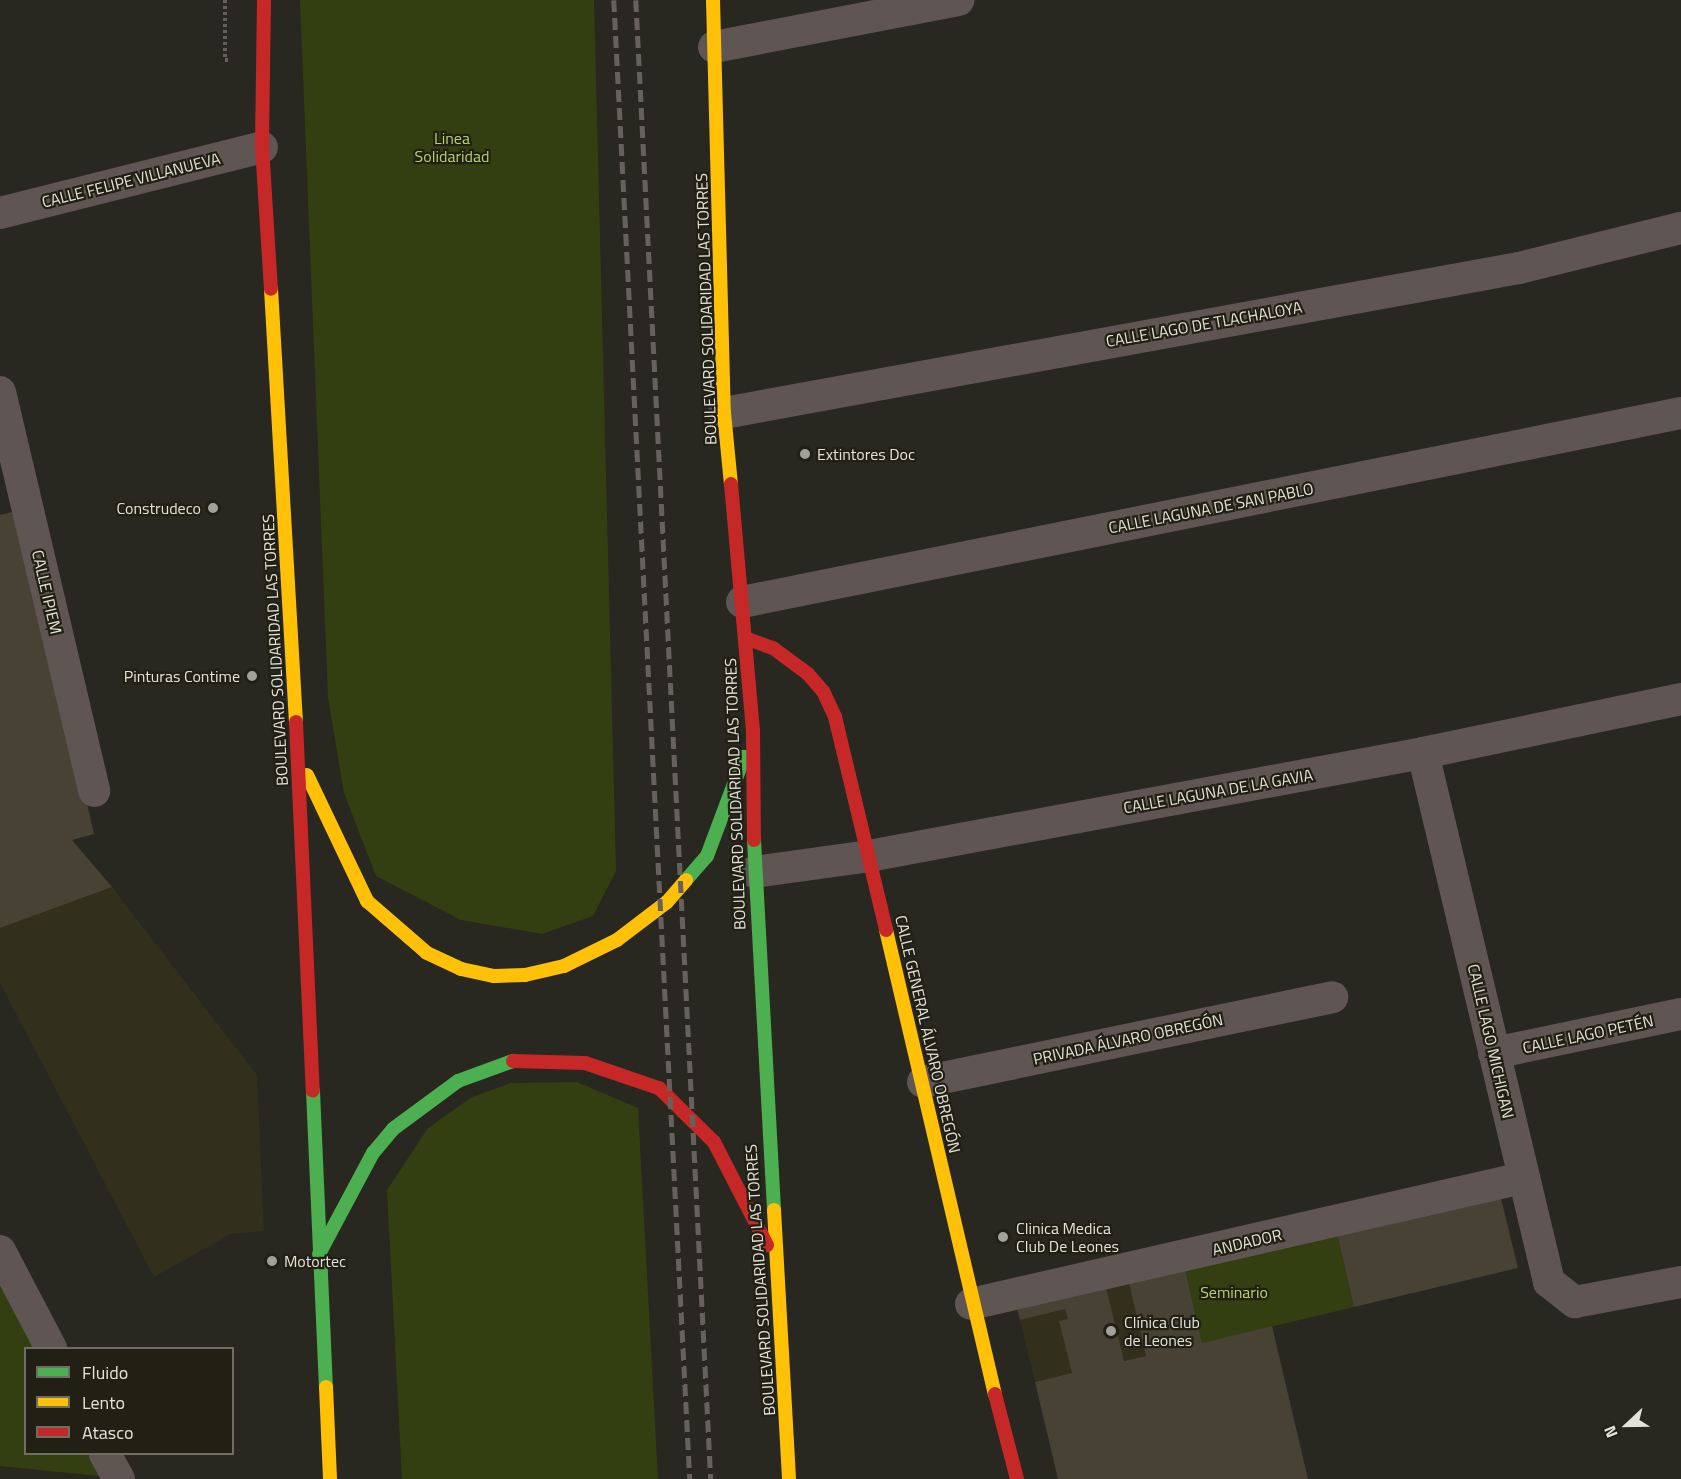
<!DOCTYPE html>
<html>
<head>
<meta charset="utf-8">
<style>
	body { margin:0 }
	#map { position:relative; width:1681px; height:1479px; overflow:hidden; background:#282720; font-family:"Titillium Web",sans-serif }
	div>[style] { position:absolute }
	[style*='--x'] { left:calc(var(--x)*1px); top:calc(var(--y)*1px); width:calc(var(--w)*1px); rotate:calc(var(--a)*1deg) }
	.built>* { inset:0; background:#322f1d }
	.green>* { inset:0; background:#333f10 }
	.building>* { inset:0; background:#484234 }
	.path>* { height:4px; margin-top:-2px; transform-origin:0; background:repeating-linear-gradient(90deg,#655e5c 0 3px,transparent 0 6px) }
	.street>* { height:32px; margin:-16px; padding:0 16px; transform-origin:16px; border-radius:16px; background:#5f5553 }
	.fast>* { height:14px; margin:-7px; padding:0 7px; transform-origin:7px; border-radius:7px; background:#4caf50 }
	.slow>* { height:14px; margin:-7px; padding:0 7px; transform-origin:7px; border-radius:7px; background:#ffc107 }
	.jam>* { height:14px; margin:-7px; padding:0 7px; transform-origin:7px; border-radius:7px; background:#c62828 }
	.rail>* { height:4.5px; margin-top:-2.25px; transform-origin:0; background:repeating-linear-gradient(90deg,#67615e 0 12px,transparent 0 18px) }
	.dots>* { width:16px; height:16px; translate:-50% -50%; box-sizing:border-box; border:3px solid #222014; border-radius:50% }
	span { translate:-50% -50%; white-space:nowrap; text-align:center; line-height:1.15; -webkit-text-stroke:4.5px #222014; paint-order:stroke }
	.park-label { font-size:16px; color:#b3d26e }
	.street-label { font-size:16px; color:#e3e2da }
	.poi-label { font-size:16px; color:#e3e2da }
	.left { translate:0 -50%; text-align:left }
	.right { translate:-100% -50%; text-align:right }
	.legend { position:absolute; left:24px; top:1347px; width:210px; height:108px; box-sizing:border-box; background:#222014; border:2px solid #6f6e63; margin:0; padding:8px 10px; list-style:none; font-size:18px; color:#e3e2da }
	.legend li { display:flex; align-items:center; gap:12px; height:30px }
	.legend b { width:30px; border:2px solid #6f6e63 }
	.north { position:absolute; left:1597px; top:1395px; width:60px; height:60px; -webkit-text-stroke:4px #222014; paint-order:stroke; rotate:248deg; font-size:16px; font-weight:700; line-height:24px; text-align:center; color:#e3e2da }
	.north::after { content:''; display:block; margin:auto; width:21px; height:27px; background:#e3e2da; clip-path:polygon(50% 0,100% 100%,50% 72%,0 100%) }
</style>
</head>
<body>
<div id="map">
	<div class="built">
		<div style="clip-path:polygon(112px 887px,257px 1075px,264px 1231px,231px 1234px,154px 1277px,0 983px,0 928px)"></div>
		<div style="clip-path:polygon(1183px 1260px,1202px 1343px,1035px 1382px,1015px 1300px)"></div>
	</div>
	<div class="green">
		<div style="clip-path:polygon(300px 0,594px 0,616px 871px,593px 916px,542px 934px,461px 920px,376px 876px,344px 793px,328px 697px)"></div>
		<div style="clip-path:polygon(577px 1082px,638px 1108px,658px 1479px,402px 1479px,387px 1190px,428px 1128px,472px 1097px,511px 1083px)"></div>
		<div style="clip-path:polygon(1335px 1225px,1354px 1307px,1202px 1343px,1183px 1260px)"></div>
		<div style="clip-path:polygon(0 1263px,43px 1348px,26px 1348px,26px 1454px,97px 1454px,109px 1477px,0 1466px)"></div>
	</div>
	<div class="building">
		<div style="clip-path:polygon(20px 510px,94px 834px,72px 840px,112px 887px,0 928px,0 515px)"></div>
		<div style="clip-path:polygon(1498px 1186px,1518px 1268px,1354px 1307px,1335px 1225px)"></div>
		<div style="clip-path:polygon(1183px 1260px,1202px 1343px,1272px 1326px,1308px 1479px,1058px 1479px,1035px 1382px,1072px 1373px,1059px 1321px,1068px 1319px,1065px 1309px,1020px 1320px,1015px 1300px,1104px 1279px,1124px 1361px,1146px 1356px,1127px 1274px)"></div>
	</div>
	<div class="path">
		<div style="--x:225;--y:0;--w:60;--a:90"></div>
		<div style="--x:225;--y:60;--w:5;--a:0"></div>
	</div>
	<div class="street">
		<div style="--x:714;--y:47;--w:249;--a:-10.9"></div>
		<div style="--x:0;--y:213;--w:270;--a:-14.1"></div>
		<div style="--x:0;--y:392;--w:410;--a:76.7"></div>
		<div style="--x:724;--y:413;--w:808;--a:-10.34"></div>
		<div style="--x:1519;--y:268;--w:167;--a:-13.9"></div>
		<div style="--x:742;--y:602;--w:958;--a:-11.38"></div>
		<div style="--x:1423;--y:753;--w:544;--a:76.6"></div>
		<div style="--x:1549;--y:1282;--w:33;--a:38"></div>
		<div style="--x:1575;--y:1302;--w:108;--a:-10.7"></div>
		<div style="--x:754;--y:872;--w:116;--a:-7.9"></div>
		<div style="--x:869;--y:856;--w:563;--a:-10.53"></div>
		<div style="--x:1423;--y:753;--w:264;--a:-11.8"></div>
		<div style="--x:1494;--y:1053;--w:191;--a:-11.8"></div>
		<div style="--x:923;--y:1082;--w:418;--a:-11.7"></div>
		<div style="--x:0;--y:1251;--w:110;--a:62.3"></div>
		<div style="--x:971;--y:1304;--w:565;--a:-12.88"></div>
		<div style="--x:105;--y:1454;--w:29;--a:61"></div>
	</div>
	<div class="fast">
		<div style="--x:754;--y:840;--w:371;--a:86.9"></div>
		<div style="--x:686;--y:880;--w:32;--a:-49"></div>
		<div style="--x:707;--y:856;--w:106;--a:-69.5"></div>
		<div style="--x:313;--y:1091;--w:296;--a:87.5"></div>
		<div style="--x:319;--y:1254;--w:115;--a:-61.9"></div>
		<div style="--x:373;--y:1153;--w:31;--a:-50"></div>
		<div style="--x:393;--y:1129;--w:81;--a:-36.4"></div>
		<div style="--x:458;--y:1081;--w:59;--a:-20"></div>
	</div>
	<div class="slow">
		<div style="--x:713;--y:0;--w:413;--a:88.5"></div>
		<div style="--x:724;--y:413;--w:71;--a:84.4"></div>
		<div style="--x:271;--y:289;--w:434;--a:86.7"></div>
		<div style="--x:307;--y:775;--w:140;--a:64.5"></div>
		<div style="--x:367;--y:901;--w:79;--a:40.9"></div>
		<div style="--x:427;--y:953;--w:38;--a:25"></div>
		<div style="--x:461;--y:969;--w:34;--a:12"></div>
		<div style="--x:494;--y:976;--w:31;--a:-2"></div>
		<div style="--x:525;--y:975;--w:40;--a:-13"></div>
		<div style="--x:564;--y:966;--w:59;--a:-26.1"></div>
		<div style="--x:617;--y:940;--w:63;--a:-37.2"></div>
		<div style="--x:667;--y:902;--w:29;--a:-49"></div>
		<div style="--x:886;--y:930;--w:477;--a:76.8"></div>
		<div style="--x:774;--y:1210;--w:269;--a:86.8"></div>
		<div style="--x:326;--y:1387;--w:92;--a:87.5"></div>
	</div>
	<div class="jam">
		<div style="--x:264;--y:0;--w:147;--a:90.8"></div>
		<div style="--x:262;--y:147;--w:142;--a:86.4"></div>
		<div style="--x:731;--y:484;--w:247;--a:84.9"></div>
		<div style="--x:753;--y:730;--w:110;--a:89.5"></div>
		<div style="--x:745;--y:638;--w:30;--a:20"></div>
		<div style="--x:773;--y:648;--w:44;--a:36.6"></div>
		<div style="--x:808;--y:674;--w:23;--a:49"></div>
		<div style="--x:823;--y:691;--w:29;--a:65"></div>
		<div style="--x:835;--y:717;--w:219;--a:76.5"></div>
		<div style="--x:296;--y:722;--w:369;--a:87.4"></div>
		<div style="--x:513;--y:1061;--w:72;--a:1.6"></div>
		<div style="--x:585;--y:1063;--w:78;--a:18.7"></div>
		<div style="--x:659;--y:1088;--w:77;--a:44.5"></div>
		<div style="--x:714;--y:1142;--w:116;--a:62.8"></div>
		<div style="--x:995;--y:1394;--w:88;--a:75.5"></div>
	</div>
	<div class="rail">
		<div style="--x:614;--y:0;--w:1481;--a:87.06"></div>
		<div style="--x:636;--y:0;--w:1481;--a:87.1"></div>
	</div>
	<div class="dots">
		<div style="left:805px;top:454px;background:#a2a199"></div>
		<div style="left:213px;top:508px;background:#a2a199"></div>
		<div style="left:252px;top:676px;background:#a2a199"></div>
		<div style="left:1003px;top:1237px;background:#a2a199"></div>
		<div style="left:272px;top:1261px;background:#a2a199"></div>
		<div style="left:1111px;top:1331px;background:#a2a199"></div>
	</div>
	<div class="park-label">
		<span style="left:452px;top:147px">Linea<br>Solidaridad</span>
		<span style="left:1234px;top:1292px">Seminario</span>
	</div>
	<div class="street-label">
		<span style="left:131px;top:180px;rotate:-14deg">CALLE FELIPE VILLANUEVA</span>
		<span style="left:706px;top:309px;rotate:-92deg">BOULEVARD SOLIDARIDAD LAS TORRES</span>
		<span style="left:1204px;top:324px;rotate:-10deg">CALLE LAGO DE TLACHALOYA</span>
		<span style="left:1211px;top:508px;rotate:-11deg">CALLE LAGUNA DE SAN PABLO</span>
		<span style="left:47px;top:592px;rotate:77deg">CALLE IPIEM</span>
		<span style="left:275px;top:650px;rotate:-93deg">BOULEVARD SOLIDARIDAD LAS TORRES</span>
		<span style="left:1218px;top:791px;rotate:-10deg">CALLE LAGUNA DE LA GAVIA</span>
		<span style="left:735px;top:794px;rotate:-92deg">BOULEVARD SOLIDARIDAD LAS TORRES</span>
		<span style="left:928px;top:1034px;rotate:77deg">CALLE GENERAL ÁLVARO OBREGÓN</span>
		<span style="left:1588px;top:1034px;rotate:-12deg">CALLE LAGO PETÉN</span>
		<span style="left:1128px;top:1039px;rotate:-12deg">PRIVADA ÁLVARO OBREGÓN</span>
		<span style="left:1491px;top:1041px;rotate:77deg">CALLE LAGO MICHIGAN</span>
		<span style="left:1247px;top:1242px;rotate:-13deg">ANDADOR</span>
		<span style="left:760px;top:1280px;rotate:-94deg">BOULEVARD SOLIDARIDAD LAS TORRES</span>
	</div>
	<div class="poi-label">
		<span class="left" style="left:817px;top:454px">Extintores Doc</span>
		<span class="right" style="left:201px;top:508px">Construdeco</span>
		<span class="right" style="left:240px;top:676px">Pinturas Contime</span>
		<span class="left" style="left:1016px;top:1237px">Clinica Medica<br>Club De Leones</span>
		<span class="left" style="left:284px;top:1261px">Motortec</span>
		<span class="left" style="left:1124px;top:1331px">Clínica Club<br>de Leones</span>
	</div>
	<ul class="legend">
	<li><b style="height:8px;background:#4caf50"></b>Fluido</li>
	<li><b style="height:8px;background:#ffc107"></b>Lento</li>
	<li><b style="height:8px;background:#c62828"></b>Atasco</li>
	</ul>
	<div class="north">N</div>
</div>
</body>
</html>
